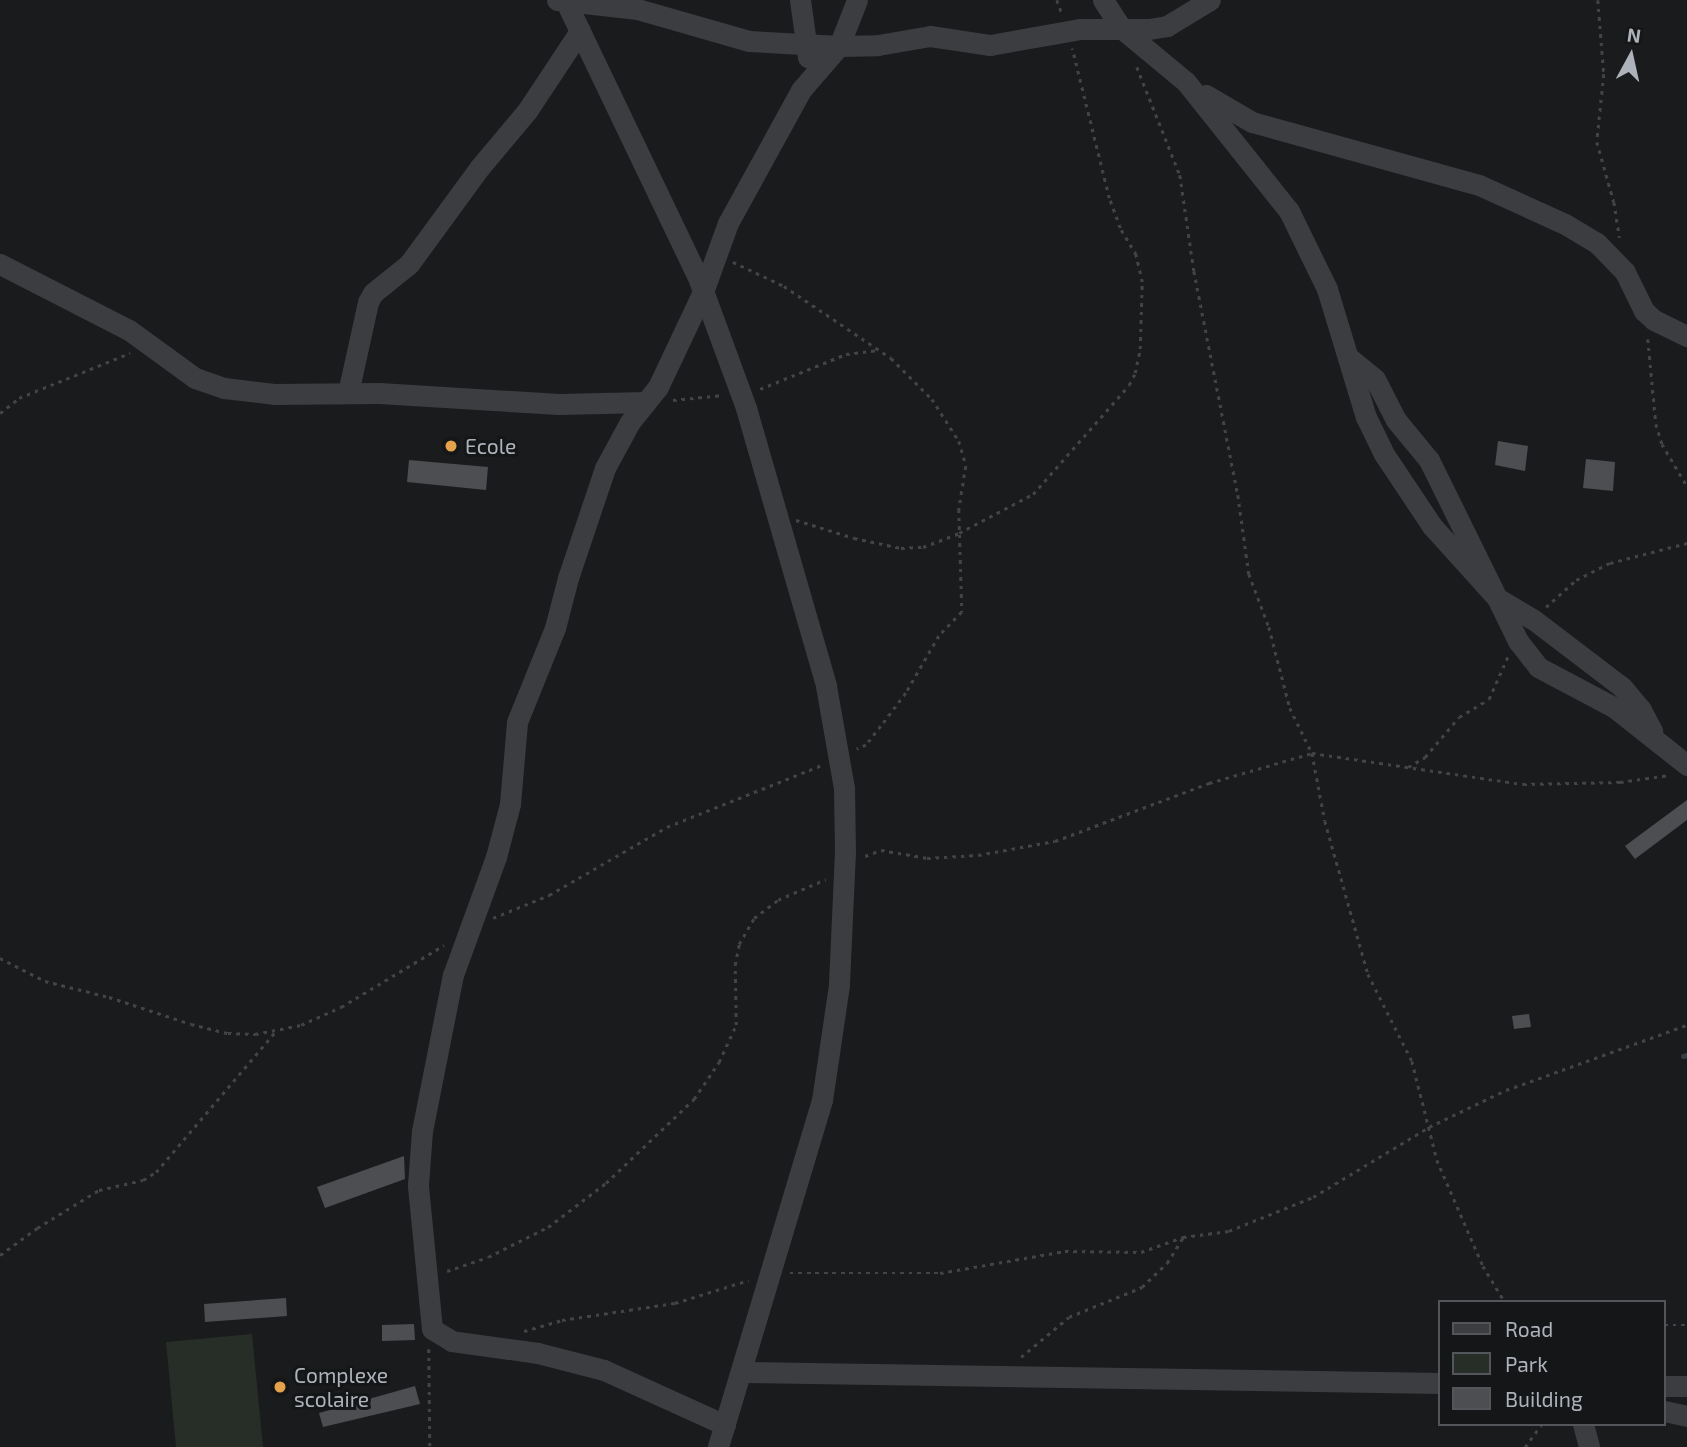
<!DOCTYPE html>
<html>
<head>
<meta charset="utf-8">
<style>
	body { margin:0 }
	#map { position:relative; width:1687px; height:1447px; overflow:hidden; background:#1a1b1c; font-family:"Exo 2",sans-serif }
	div>[style] { position:absolute }
	[style*='--x'] { left:calc(var(--x)*1px); top:calc(var(--y)*1px); width:calc(var(--w)*1px); rotate:calc(var(--a)*1deg) }
	.green>* { inset:0; background:#272e27 }
	.stream>* { height:5px; margin:-2.5px; padding:0 2.5px; transform-origin:2.5px; border-radius:2.5px; background:#353f45 }
	.building>* { inset:0; background:#4c4e51 }
	.path>* { height:2.5px; margin-top:-1.25px; transform-origin:0; background:repeating-linear-gradient(90deg,#424448 0 3.5px,transparent 0 8.5px) }
	.minor>* { height:21px; margin:-10.5px; padding:0 10.5px; transform-origin:10.5px; border-radius:10.5px; background:#3c3d41 }
	.dots>* { width:19px; height:19px; translate:-50% -50%; box-sizing:border-box; border:4px solid #151617; border-radius:50% }
	span { translate:-50% -50%; white-space:nowrap; text-align:center; line-height:1.15; -webkit-text-stroke:6px #151617; paint-order:stroke }
	.poi-label { font-size:21px; color:#aeb3bb }
	.left { translate:0 -50%; text-align:left }
	.legend { position:absolute; left:1438px; top:1300px; width:228px; height:126px; box-sizing:border-box; background:#151617; border:2px solid #525559; margin:0; padding:9px 12px; list-style:none; font-size:21px; color:#aeb3bb }
	.legend li { display:flex; align-items:center; gap:14px; height:35px }
	.legend b { width:35px; border:2px solid #525559 }
	.north { position:absolute; left:1596px; top:21px; width:70px; height:70px; -webkit-text-stroke:5px #151617; paint-order:stroke; rotate:8deg; font-size:19px; font-weight:700; line-height:28px; text-align:center; color:#aeb3bb }
	.north::after { content:''; display:block; margin:auto; width:24px; height:32px; background:#aeb3bb; clip-path:polygon(50% 0,100% 100%,50% 72%,0 100%) }
</style>
</head>
<body>
<div id="map">
	<div class="green">
		<div style="clip-path:polygon(252px 1334px,263px 1447px,176px 1447px,166px 1342px)"></div>
	</div>
	<div class="stream">
		<div style="--x:1683;--y:1056;--w:4;--a:-14"></div>
	</div>
	<div class="building">
		<div style="clip-path:polygon(1498px 441px,1528px 446px,1525px 471px,1495px 465px)"></div>
		<div style="clip-path:polygon(1586px 459px,1615px 462px,1613px 491px,1583px 488px)"></div>
		<div style="clip-path:polygon(409px 460px,488px 467px,486px 490px,407px 482px)"></div>
		<div style="clip-path:polygon(1687px 800px,1687px 820px,1635px 859px,1625px 846px)"></div>
		<div style="clip-path:polygon(1529px 1014px,1531px 1027px,1514px 1029px,1512px 1016px)"></div>
		<div style="clip-path:polygon(404px 1156px,405px 1179px,325px 1208px,317px 1187px)"></div>
		<div style="clip-path:polygon(286px 1298px,287px 1316px,205px 1322px,204px 1304px)"></div>
		<div style="clip-path:polygon(414px 1324px,415px 1340px,382px 1341px,382px 1325px)"></div>
		<div style="clip-path:polygon(415px 1386px,420px 1404px,323px 1427px,319px 1413px)"></div>
	</div>
	<div class="path">
		<div style="--x:1057;--y:0;--w:15;--a:70"></div>
		<div style="--x:1598;--y:0;--w:74;--a:85.4"></div>
		<div style="--x:1604;--y:74;--w:68;--a:95.9"></div>
		<div style="--x:1597;--y:142;--w:62;--a:74.2"></div>
		<div style="--x:1614;--y:202;--w:36;--a:81"></div>
		<div style="--x:1137;--y:67;--w:116;--a:68.3"></div>
		<div style="--x:1180;--y:175;--w:97;--a:81.7"></div>
		<div style="--x:1194;--y:271;--w:228;--a:78.9"></div>
		<div style="--x:1238;--y:495;--w:80;--a:82.1"></div>
		<div style="--x:1249;--y:574;--w:57;--a:69.3"></div>
		<div style="--x:1269;--y:627;--w:84;--a:75.5"></div>
		<div style="--x:1290;--y:708;--w:50;--a:63.9"></div>
		<div style="--x:1312;--y:753;--w:69;--a:79.2"></div>
		<div style="--x:1325;--y:821;--w:159;--a:74.3"></div>
		<div style="--x:1368;--y:974;--w:97;--a:63.2"></div>
		<div style="--x:1412;--y:1061;--w:102;--a:75.8"></div>
		<div style="--x:1437;--y:1160;--w:116;--a:66.5"></div>
		<div style="--x:1483;--y:1266;--w:42;--a:58.6"></div>
		<div style="--x:733;--y:262;--w:56;--a:25.2"></div>
		<div style="--x:784;--y:286;--w:129;--a:33.9"></div>
		<div style="--x:891;--y:358;--w:58;--a:45"></div>
		<div style="--x:932;--y:399;--w:50;--a:57.3"></div>
		<div style="--x:959;--y:441;--w:26;--a:74"></div>
		<div style="--x:966;--y:466;--w:44;--a:99.2"></div>
		<div style="--x:959;--y:509;--w:103;--a:88.3"></div>
		<div style="--x:962;--y:612;--w:33;--a:134"></div>
		<div style="--x:939;--y:636;--w:66;--a:120.1"></div>
		<div style="--x:906;--y:693;--w:41;--a:127.1"></div>
		<div style="--x:881;--y:726;--w:24;--a:128"></div>
		<div style="--x:866;--y:745;--w:10;--a:156"></div>
		<div style="--x:1648;--y:339;--w:85;--a:84.6"></div>
		<div style="--x:1656;--y:424;--w:21;--a:73"></div>
		<div style="--x:1662;--y:444;--w:49;--a:59.2"></div>
		<div style="--x:760;--y:389;--w:93;--a:-22.1"></div>
		<div style="--x:846;--y:354;--w:33;--a:-7"></div>
		<div style="--x:673;--y:400;--w:50;--a:-5.7"></div>
		<div style="--x:0;--y:413;--w:24;--a:-38"></div>
		<div style="--x:19;--y:398;--w:120;--a:-22.1"></div>
		<div style="--x:796;--y:520;--w:61;--a:17.2"></div>
		<div style="--x:854;--y:538;--w:48;--a:12"></div>
		<div style="--x:901;--y:548;--w:22;--a:-3"></div>
		<div style="--x:923;--y:547;--w:39;--a:-21"></div>
		<div style="--x:959;--y:533;--w:84;--a:-27.8"></div>
		<div style="--x:1033;--y:494;--w:145;--a:-48.6"></div>
		<div style="--x:1129;--y:385;--w:13;--a:-63"></div>
		<div style="--x:1135;--y:373;--w:25;--a:-78"></div>
		<div style="--x:1140;--y:349;--w:67;--a:-88.3"></div>
		<div style="--x:1142;--y:282;--w:28;--a:-103"></div>
		<div style="--x:1136;--y:255;--w:31;--a:-121"></div>
		<div style="--x:1120;--y:228;--w:32;--a:-110"></div>
		<div style="--x:1109;--y:198;--w:154;--a:-103.9"></div>
		<div style="--x:1546;--y:607;--w:40;--a:-42"></div>
		<div style="--x:1576;--y:580;--w:38;--a:-27"></div>
		<div style="--x:1610;--y:563;--w:80;--a:-14.6"></div>
		<div style="--x:1408;--y:767;--w:20;--a:-30"></div>
		<div style="--x:1425;--y:757;--w:52;--a:-49.6"></div>
		<div style="--x:1459;--y:717;--w:35;--a:-31"></div>
		<div style="--x:1489;--y:699;--w:47;--a:-66.2"></div>
		<div style="--x:865;--y:856;--w:17;--a:-21"></div>
		<div style="--x:881;--y:850;--w:47;--a:9.9"></div>
		<div style="--x:927;--y:858;--w:51;--a:-3.4"></div>
		<div style="--x:978;--y:855;--w:78;--a:-10.3"></div>
		<div style="--x:1055;--y:841;--w:165;--a:-20.6"></div>
		<div style="--x:1209;--y:783;--w:107;--a:-16.2"></div>
		<div style="--x:1312;--y:753;--w:213;--a:8.4"></div>
		<div style="--x:1523;--y:784;--w:97;--a:-1.2"></div>
		<div style="--x:1620;--y:782;--w:50;--a:-8"></div>
		<div style="--x:493;--y:918;--w:61;--a:-22.3"></div>
		<div style="--x:549;--y:895;--w:136;--a:-30"></div>
		<div style="--x:667;--y:827;--w:167;--a:-21.8"></div>
		<div style="--x:0;--y:958;--w:51;--a:27.1"></div>
		<div style="--x:45;--y:981;--w:66;--a:14"></div>
		<div style="--x:109;--y:997;--w:86;--a:18.2"></div>
		<div style="--x:191;--y:1024;--w:38;--a:14"></div>
		<div style="--x:228;--y:1033;--w:27;--a:2"></div>
		<div style="--x:255;--y:1034;--w:47;--a:-11.1"></div>
		<div style="--x:301;--y:1025;--w:44;--a:-24.2"></div>
		<div style="--x:341;--y:1007;--w:120;--a:-31"></div>
		<div style="--x:0;--y:1255;--w:46;--a:-36.1"></div>
		<div style="--x:37;--y:1228;--w:73;--a:-31.5"></div>
		<div style="--x:99;--y:1190;--w:45;--a:-12.8"></div>
		<div style="--x:143;--y:1180;--w:15;--a:-32"></div>
		<div style="--x:156;--y:1172;--w:185;--a:-49.6"></div>
		<div style="--x:447;--y:1271;--w:43;--a:-18.9"></div>
		<div style="--x:488;--y:1257;--w:67;--a:-26.6"></div>
		<div style="--x:548;--y:1227;--w:73;--a:-37.2"></div>
		<div style="--x:606;--y:1183;--w:122;--a:-43.7"></div>
		<div style="--x:694;--y:1099;--w:45;--a:-56"></div>
		<div style="--x:719;--y:1062;--w:41;--a:-65.3"></div>
		<div style="--x:736;--y:1025;--w:60;--a:-91"></div>
		<div style="--x:735;--y:965;--w:21;--a:-79"></div>
		<div style="--x:739;--y:944;--w:30;--a:-60"></div>
		<div style="--x:754;--y:918;--w:30;--a:-37"></div>
		<div style="--x:778;--y:900;--w:52;--a:-23.6"></div>
		<div style="--x:790;--y:1273;--w:150;--a:0"></div>
		<div style="--x:940;--y:1273;--w:127;--a:-10"></div>
		<div style="--x:1065;--y:1251;--w:76;--a:0.8"></div>
		<div style="--x:1141;--y:1252;--w:45;--a:-19.7"></div>
		<div style="--x:1183;--y:1237;--w:46;--a:-7.4"></div>
		<div style="--x:1229;--y:1231;--w:91;--a:-22"></div>
		<div style="--x:1313;--y:1197;--w:135;--a:-31.1"></div>
		<div style="--x:1429;--y:1127;--w:85;--a:-25.7"></div>
		<div style="--x:1506;--y:1090;--w:192;--a:-19.8"></div>
		<div style="--x:1664;--y:1325;--w:23;--a:0"></div>
		<div style="--x:524;--y:1331;--w:40;--a:-16"></div>
		<div style="--x:562;--y:1320;--w:114;--a:-8.6"></div>
		<div style="--x:675;--y:1303;--w:77;--a:-17.3"></div>
		<div style="--x:429;--y:1349;--w:98;--a:89.4"></div>
		<div style="--x:1021;--y:1357;--w:62;--a:-39.8"></div>
		<div style="--x:1069;--y:1317;--w:79;--a:-22.3"></div>
		<div style="--x:1142;--y:1287;--w:35;--a:-44"></div>
		<div style="--x:1167;--y:1263;--w:31;--a:-58"></div>
		<div style="--x:1525;--y:1447;--w:29;--a:-54"></div>
	</div>
	<div class="minor">
		<div style="--x:557;--y:0;--w:81;--a:6.4"></div>
		<div style="--x:637;--y:9;--w:116;--a:15.9"></div>
		<div style="--x:749;--y:41;--w:90;--a:3.2"></div>
		<div style="--x:839;--y:46;--w:39;--a:-1"></div>
		<div style="--x:878;--y:45;--w:53;--a:-9.8"></div>
		<div style="--x:930;--y:36;--w:61;--a:8.5"></div>
		<div style="--x:990;--y:45;--w:91;--a:-10.1"></div>
		<div style="--x:1080;--y:29;--w:69;--a:0"></div>
		<div style="--x:1149;--y:29;--w:18;--a:-9"></div>
		<div style="--x:1167;--y:26;--w:50;--a:-31.2"></div>
		<div style="--x:565;--y:0;--w:310;--a:64.4"></div>
		<div style="--x:699;--y:280;--w:136;--a:69.8"></div>
		<div style="--x:746;--y:408;--w:289;--a:73.9"></div>
		<div style="--x:826;--y:686;--w:104;--a:80"></div>
		<div style="--x:844;--y:788;--w:63;--a:89.1"></div>
		<div style="--x:845;--y:851;--w:134;--a:92.6"></div>
		<div style="--x:839;--y:985;--w:116;--a:98.4"></div>
		<div style="--x:822;--y:1100;--w:362;--a:106.7"></div>
		<div style="--x:800;--y:0;--w:58;--a:82"></div>
		<div style="--x:1103;--y:0;--w:33;--a:57"></div>
		<div style="--x:1121;--y:28;--w:85;--a:39.7"></div>
		<div style="--x:1186;--y:82;--w:165;--a:51.4"></div>
		<div style="--x:1289;--y:211;--w:87;--a:64"></div>
		<div style="--x:1327;--y:289;--w:134;--a:73.1"></div>
		<div style="--x:1366;--y:417;--w:41;--a:64.1"></div>
		<div style="--x:1384;--y:454;--w:87;--a:56.3"></div>
		<div style="--x:1432;--y:526;--w:97;--a:47.9"></div>
		<div style="--x:1497;--y:598;--w:48;--a:64"></div>
		<div style="--x:1518;--y:641;--w:33;--a:52"></div>
		<div style="--x:1538;--y:667;--w:87;--a:28"></div>
		<div style="--x:1615;--y:708;--w:92;--a:38.4"></div>
		<div style="--x:1206;--y:95;--w:53;--a:30.4"></div>
		<div style="--x:1252;--y:122;--w:236;--a:15.5"></div>
		<div style="--x:1479;--y:185;--w:94;--a:24.4"></div>
		<div style="--x:1565;--y:224;--w:37;--a:31"></div>
		<div style="--x:1597;--y:243;--w:40;--a:46"></div>
		<div style="--x:1625;--y:272;--w:43;--a:64"></div>
		<div style="--x:1644;--y:311;--w:13;--a:42"></div>
		<div style="--x:1654;--y:320;--w:37;--a:26"></div>
		<div style="--x:0;--y:264;--w:145;--a:27.1"></div>
		<div style="--x:129;--y:330;--w:82;--a:36"></div>
		<div style="--x:195;--y:378;--w:31;--a:19"></div>
		<div style="--x:224;--y:388;--w:50;--a:6.8"></div>
		<div style="--x:274;--y:394;--w:105;--a:-0.5"></div>
		<div style="--x:379;--y:393;--w:180;--a:3.5"></div>
		<div style="--x:559;--y:404;--w:87;--a:-1.3"></div>
		<div style="--x:1349;--y:358;--w:33;--a:39"></div>
		<div style="--x:1375;--y:379;--w:46;--a:62.9"></div>
		<div style="--x:1396;--y:420;--w:52;--a:50.5"></div>
		<div style="--x:1429;--y:460;--w:154;--a:63.8"></div>
		<div style="--x:1497;--y:598;--w:43;--a:30.7"></div>
		<div style="--x:1534;--y:620;--w:111;--a:37.3"></div>
		<div style="--x:1622;--y:687;--w:30;--a:50"></div>
		<div style="--x:1641;--y:710;--w:24;--a:62"></div>
		<div style="--x:348;--y:393;--w:93;--a:-77.6"></div>
		<div style="--x:368;--y:302;--w:10;--a:-61"></div>
		<div style="--x:373;--y:293;--w:46;--a:-38.9"></div>
		<div style="--x:409;--y:264;--w:120;--a:-53.8"></div>
		<div style="--x:480;--y:167;--w:73;--a:-50"></div>
		<div style="--x:527;--y:111;--w:96;--a:-56.5"></div>
		<div style="--x:741;--y:1372;--w:699;--a:0.9"></div>
		<div style="--x:1664;--y:1386;--w:23;--a:0"></div>
		<div style="--x:1664;--y:1411;--w:24;--a:12"></div>
		<div style="--x:1583;--y:1424;--w:24;--a:75"></div>
		<div style="--x:725;--y:1425;--w:133;--a:-155.6"></div>
		<div style="--x:604;--y:1370;--w:68;--a:-165.6"></div>
		<div style="--x:538;--y:1353;--w:87;--a:-172.1"></div>
		<div style="--x:452;--y:1341;--w:23;--a:-149"></div>
		<div style="--x:432;--y:1329;--w:145;--a:-95.6"></div>
		<div style="--x:418;--y:1185;--w:54;--a:-85.8"></div>
		<div style="--x:422;--y:1131;--w:159;--a:-78.8"></div>
		<div style="--x:453;--y:975;--w:126;--a:-70"></div>
		<div style="--x:496;--y:857;--w:55;--a:-75.2"></div>
		<div style="--x:510;--y:804;--w:82;--a:-85.1"></div>
		<div style="--x:517;--y:722;--w:101;--a:-68"></div>
		<div style="--x:555;--y:628;--w:52;--a:-75.4"></div>
		<div style="--x:568;--y:578;--w:116;--a:-71.4"></div>
		<div style="--x:605;--y:468;--w:52;--a:-61.5"></div>
		<div style="--x:630;--y:422;--w:45;--a:-51.3"></div>
		<div style="--x:658;--y:387;--w:105;--a:-64.7"></div>
		<div style="--x:703;--y:292;--w:73;--a:-70.1"></div>
		<div style="--x:728;--y:223;--w:152;--a:-61.2"></div>
		<div style="--x:801;--y:90;--w:58;--a:-49.2"></div>
		<div style="--x:839;--y:46;--w:49;--a:-68.6"></div>
	</div>
	<div class="dots">
		<div style="left:451px;top:446px;background:#e3a24b"></div>
		<div style="left:280px;top:1387px;background:#e3a24b"></div>
	</div>
	<div class="poi-label">
		<span class="left" style="left:465px;top:446px">Ecole</span>
		<span class="left" style="left:294px;top:1387px">Complexe<br>scolaire</span>
	</div>
	<ul class="legend">
	<li><b style="height:9px;background:#3c3d41"></b>Road</li>
	<li><b style="height:19px;background:#272e27"></b>Park</li>
	<li><b style="height:19px;background:#4c4e51"></b>Building</li>
	</ul>
	<div class="north">N</div>
</div>
</body>
</html>
